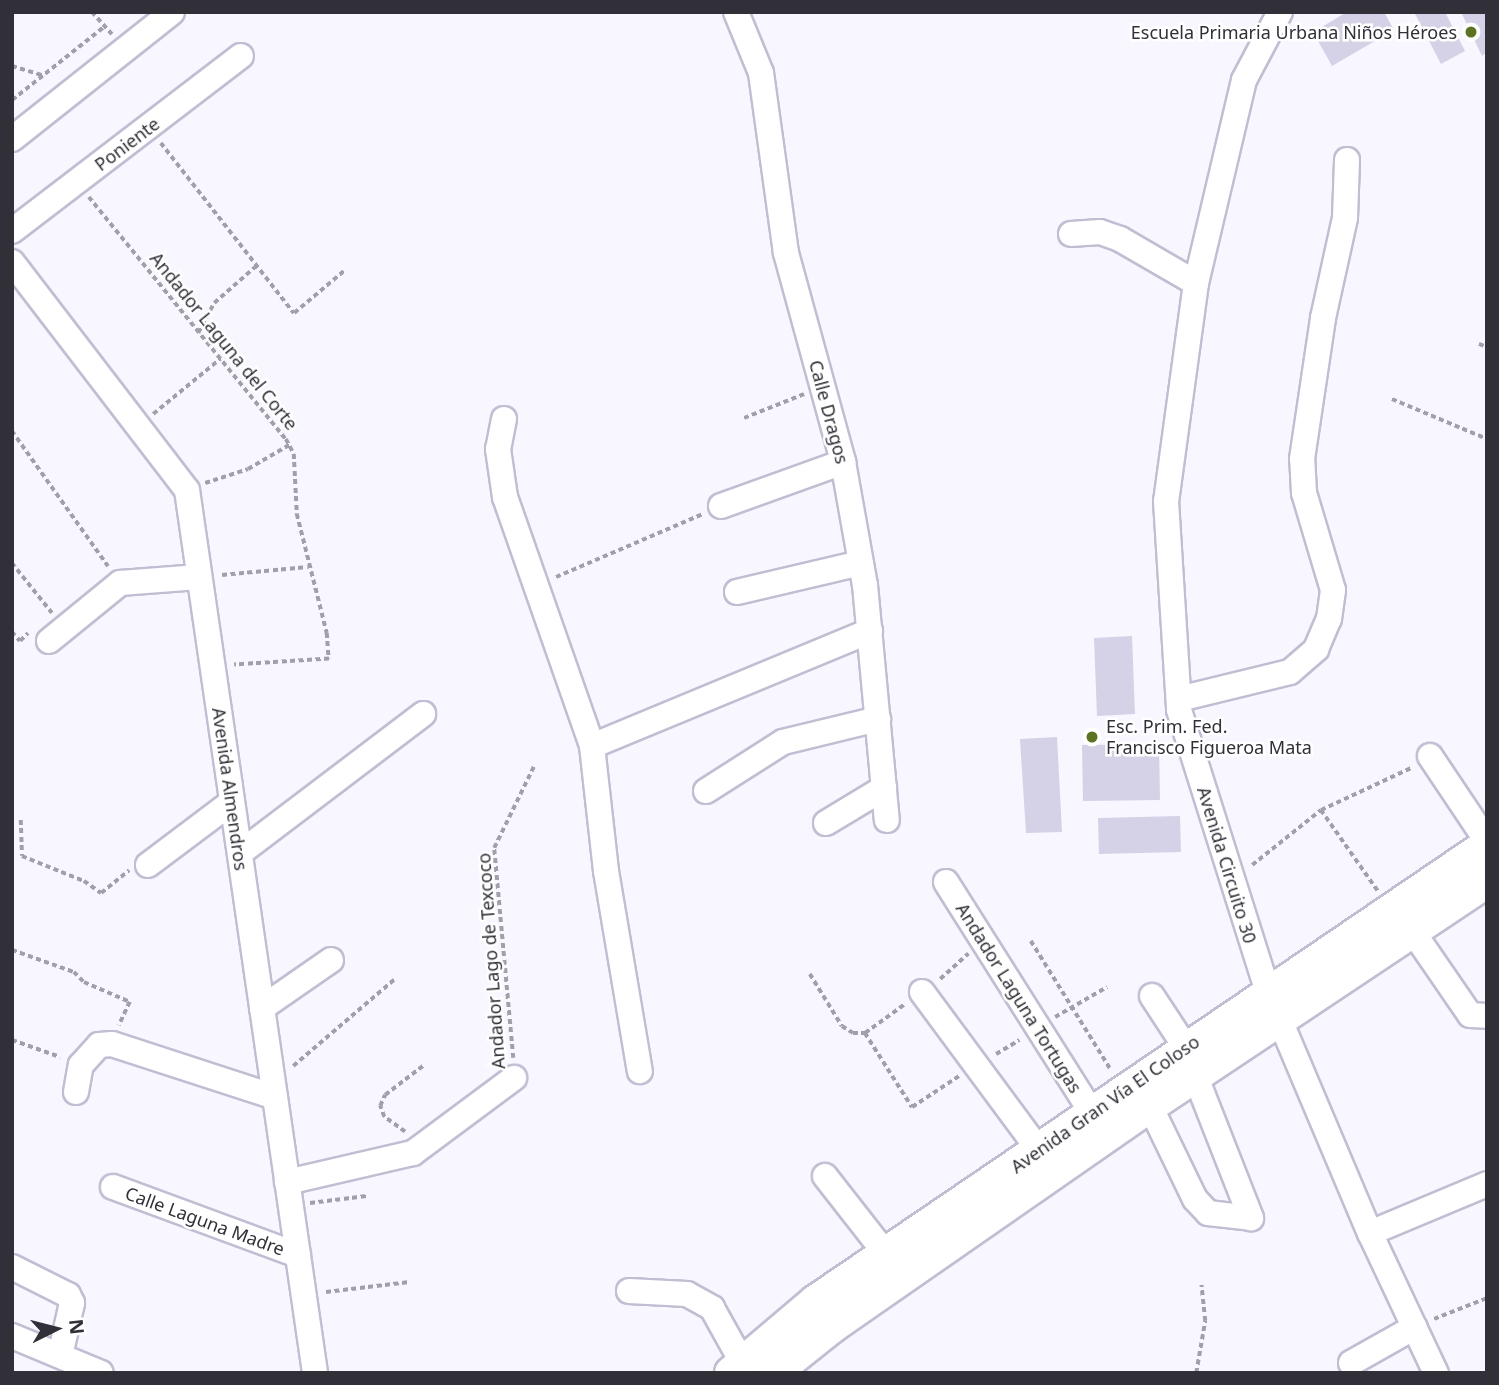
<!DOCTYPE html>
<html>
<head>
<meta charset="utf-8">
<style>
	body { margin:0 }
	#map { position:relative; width:1499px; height:1385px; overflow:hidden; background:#f8f6ff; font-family:"Noto Sans",sans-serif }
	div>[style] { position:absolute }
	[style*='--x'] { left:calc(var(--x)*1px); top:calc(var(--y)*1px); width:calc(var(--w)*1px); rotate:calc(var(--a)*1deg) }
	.building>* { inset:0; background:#d5d1e6 }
	.path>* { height:3.5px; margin-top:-1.75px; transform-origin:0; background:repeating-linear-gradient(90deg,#a19fa7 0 5px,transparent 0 8.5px) }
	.roads { filter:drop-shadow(2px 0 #c2bdd2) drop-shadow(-2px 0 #c2bdd2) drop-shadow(0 2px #c2bdd2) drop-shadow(0 -2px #c2bdd2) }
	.minor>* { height:24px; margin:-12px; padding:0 12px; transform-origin:12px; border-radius:12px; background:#fff }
	.major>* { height:32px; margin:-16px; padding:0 16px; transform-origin:16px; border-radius:16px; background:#fff }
	.dots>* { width:19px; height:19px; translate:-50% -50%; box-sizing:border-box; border:4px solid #fff; border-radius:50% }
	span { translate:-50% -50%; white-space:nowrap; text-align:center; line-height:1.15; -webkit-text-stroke:5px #fff; paint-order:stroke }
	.poi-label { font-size:18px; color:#312f37 }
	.right { translate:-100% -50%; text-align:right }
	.left { translate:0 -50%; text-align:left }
	.street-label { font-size:18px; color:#312f37 }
	.frame { position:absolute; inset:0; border:14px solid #312f37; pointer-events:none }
	.north { position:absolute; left:21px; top:1294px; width:70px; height:70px; -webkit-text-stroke:5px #fff; paint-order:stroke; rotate:84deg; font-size:19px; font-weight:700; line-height:28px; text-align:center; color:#312f37 }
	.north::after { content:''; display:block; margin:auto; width:24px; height:32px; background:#312f37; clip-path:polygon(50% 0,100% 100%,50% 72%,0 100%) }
</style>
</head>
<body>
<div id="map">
	<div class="building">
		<div style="clip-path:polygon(1347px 12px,1384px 12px,1394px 30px,1332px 66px,1313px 32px)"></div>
		<div style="clip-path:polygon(1414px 12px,1445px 12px,1465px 51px,1441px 64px)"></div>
		<div style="clip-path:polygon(1461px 12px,1487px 12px,1487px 52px,1482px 56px)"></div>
		<div style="clip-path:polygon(1132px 636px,1135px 714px,1097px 716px,1094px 638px)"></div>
		<div style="clip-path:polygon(1057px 737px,1062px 832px,1026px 833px,1020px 739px)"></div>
		<div style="clip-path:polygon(1159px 744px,1160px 800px,1083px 801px,1082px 745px)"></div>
		<div style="clip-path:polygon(1180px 816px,1181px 852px,1099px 854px,1098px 818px)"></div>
	</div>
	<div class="path">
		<div style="--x:92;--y:12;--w:30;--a:48"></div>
		<div style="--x:12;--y:66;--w:34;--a:17"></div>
		<div style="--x:12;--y:100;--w:119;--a:-38.5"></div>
		<div style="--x:161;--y:143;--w:216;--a:52"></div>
		<div style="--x:294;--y:313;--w:67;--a:-40.1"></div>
		<div style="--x:89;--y:197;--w:312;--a:50.9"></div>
		<div style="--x:286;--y:439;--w:17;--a:62"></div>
		<div style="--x:294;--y:454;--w:60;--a:87.1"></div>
		<div style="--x:297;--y:514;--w:123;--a:75.9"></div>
		<div style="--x:327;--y:633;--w:26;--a:86"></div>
		<div style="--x:329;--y:659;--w:95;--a:176.4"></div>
		<div style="--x:198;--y:333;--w:34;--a:-62"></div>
		<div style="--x:214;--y:303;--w:55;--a:-41.3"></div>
		<div style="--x:1479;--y:344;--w:9;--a:21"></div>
		<div style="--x:1392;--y:399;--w:103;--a:22.8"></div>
		<div style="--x:153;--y:414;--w:87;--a:-39.4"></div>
		<div style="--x:744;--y:418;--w:65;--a:-21.8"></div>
		<div style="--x:12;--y:431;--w:166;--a:54.6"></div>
		<div style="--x:205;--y:483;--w:45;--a:-18"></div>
		<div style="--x:248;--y:469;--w:48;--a:-30.3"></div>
		<div style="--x:12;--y:563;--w:64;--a:51.3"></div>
		<div style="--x:222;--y:575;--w:86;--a:-5.3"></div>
		<div style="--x:556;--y:577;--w:160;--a:-23.2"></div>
		<div style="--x:12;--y:632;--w:12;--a:48"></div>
		<div style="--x:20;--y:641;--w:11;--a:-45"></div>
		<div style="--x:1321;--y:810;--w:99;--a:54.9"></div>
		<div style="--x:21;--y:820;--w:36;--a:88"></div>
		<div style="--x:22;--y:856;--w:67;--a:22"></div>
		<div style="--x:84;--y:881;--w:21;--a:35"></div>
		<div style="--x:101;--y:893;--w:36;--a:-39"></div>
		<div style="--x:1252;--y:865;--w:88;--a:-38.6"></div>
		<div style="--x:1321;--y:810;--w:99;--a:-25"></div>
		<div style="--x:1031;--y:941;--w:152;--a:58.2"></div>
		<div style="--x:12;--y:950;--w:66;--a:19.5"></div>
		<div style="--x:74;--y:972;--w:14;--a:45"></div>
		<div style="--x:84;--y:982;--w:50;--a:23.5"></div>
		<div style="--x:130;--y:1002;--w:26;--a:115"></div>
		<div style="--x:810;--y:974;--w:61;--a:58.4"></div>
		<div style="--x:842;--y:1026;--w:13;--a:32"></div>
		<div style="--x:853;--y:1033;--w:12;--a:0"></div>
		<div style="--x:940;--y:979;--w:38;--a:-42"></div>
		<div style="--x:1055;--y:1017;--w:60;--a:-30"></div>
		<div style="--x:865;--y:1033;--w:88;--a:57.6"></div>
		<div style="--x:912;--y:1107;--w:56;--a:-33.4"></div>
		<div style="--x:865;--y:1033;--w:49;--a:-35.9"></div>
		<div style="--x:12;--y:1040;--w:51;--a:19.5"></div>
		<div style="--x:996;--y:1054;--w:27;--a:-31"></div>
		<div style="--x:513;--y:1058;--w:211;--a:-95.2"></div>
		<div style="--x:494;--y:848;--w:91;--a:-64"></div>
		<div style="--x:293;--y:1066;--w:135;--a:-40.5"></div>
		<div style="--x:405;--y:1132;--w:26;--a:-144"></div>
		<div style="--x:384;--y:1117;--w:12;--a:-110"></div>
		<div style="--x:380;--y:1106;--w:12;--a:-66"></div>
		<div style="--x:385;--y:1095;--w:49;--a:-37.6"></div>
		<div style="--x:310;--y:1203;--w:57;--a:-7"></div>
		<div style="--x:326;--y:1292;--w:84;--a:-6.9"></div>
		<div style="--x:1434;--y:1319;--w:57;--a:-21.6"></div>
		<div style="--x:1196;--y:1373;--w:53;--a:-80.2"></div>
		<div style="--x:1205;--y:1321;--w:36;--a:-96"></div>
	</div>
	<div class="roads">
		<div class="minor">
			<div style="--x:736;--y:12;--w:66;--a:67.7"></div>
			<div style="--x:761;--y:73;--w:182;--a:82.1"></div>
			<div style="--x:786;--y:253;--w:217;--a:74.7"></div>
			<div style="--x:843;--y:462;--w:125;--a:79.9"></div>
			<div style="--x:865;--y:585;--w:236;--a:84.7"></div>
			<div style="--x:1280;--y:12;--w:77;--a:117.9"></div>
			<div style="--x:1244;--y:80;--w:209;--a:103.3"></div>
			<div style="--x:1196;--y:283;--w:220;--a:97.8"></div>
			<div style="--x:1166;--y:501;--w:209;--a:86.4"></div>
			<div style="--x:1179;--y:710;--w:296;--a:72.5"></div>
			<div style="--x:1268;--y:992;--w:262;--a:67.1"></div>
			<div style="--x:1370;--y:1233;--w:155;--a:64.8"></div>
			<div style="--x:12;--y:139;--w:204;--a:-38.4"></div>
			<div style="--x:12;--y:231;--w:288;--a:-37.4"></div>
			<div style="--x:1071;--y:234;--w:29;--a:-4"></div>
			<div style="--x:1100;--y:232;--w:21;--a:19"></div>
			<div style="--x:1120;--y:239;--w:88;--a:30.1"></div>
			<div style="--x:12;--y:262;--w:287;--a:52.5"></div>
			<div style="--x:187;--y:490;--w:892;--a:81.75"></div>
			<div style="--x:504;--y:419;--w:31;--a:101"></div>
			<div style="--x:498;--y:449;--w:49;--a:81.7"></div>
			<div style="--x:505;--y:497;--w:264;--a:70.7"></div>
			<div style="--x:592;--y:746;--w:126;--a:83.6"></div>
			<div style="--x:606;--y:871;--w:203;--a:80.4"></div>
			<div style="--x:721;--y:506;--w:130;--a:-19.8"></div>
			<div style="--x:737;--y:592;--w:127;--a:-13.2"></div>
			<div style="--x:49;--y:641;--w:92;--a:-39.2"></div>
			<div style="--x:120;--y:583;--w:79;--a:-4.3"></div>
			<div style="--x:1179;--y:699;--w:114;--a:-13.7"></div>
			<div style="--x:1290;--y:672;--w:35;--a:-41"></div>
			<div style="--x:1316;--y:649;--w:33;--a:-67"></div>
			<div style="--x:1329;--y:619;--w:29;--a:-82"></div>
			<div style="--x:1333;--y:590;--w:101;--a:-106.6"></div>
			<div style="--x:1304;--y:493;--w:34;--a:-93"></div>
			<div style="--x:1302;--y:459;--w:143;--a:-81.5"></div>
			<div style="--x:1323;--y:318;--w:102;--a:-77.6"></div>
			<div style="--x:1345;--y:218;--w:58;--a:-88"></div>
			<div style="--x:592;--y:746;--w:301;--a:-22.5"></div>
			<div style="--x:1430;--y:756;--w:102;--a:56.2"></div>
			<div style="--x:706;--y:791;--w:91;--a:-32.5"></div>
			<div style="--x:783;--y:742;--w:98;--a:-13.6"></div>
			<div style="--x:826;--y:823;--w:68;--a:-31.1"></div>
			<div style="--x:240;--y:853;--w:230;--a:-37.2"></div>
			<div style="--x:148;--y:865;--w:105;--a:-36.9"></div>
			<div style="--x:946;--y:882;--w:273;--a:57.7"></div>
			<div style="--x:1411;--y:929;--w:104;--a:55.5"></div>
			<div style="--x:1470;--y:1015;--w:17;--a:3"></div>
			<div style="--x:922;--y:992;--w:197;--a:53.5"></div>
			<div style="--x:1152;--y:996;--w:62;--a:56.8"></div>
			<div style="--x:262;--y:1008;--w:84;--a:-34.8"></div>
			<div style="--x:1195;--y:1075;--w:154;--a:68.6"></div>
			<div style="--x:76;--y:1092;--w:27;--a:-80"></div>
			<div style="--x:81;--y:1065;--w:27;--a:-48"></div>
			<div style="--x:99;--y:1045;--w:13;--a:-4"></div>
			<div style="--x:112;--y:1044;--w:171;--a:18"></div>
			<div style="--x:1150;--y:1106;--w:103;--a:64.2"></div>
			<div style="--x:1195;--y:1199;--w:19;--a:47"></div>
			<div style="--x:1208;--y:1213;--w:43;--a:6.6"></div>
			<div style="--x:825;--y:1176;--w:99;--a:52"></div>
			<div style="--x:287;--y:1182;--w:129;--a:-13"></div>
			<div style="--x:413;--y:1153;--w:126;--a:-36.6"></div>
			<div style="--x:113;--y:1187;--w:197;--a:20.2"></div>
			<div style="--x:1370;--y:1233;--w:127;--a:-22.7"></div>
			<div style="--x:12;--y:1267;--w:63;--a:26.6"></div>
			<div style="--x:68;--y:1295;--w:9;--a:63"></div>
			<div style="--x:72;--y:1303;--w:54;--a:102.8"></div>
			<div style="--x:629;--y:1291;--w:58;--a:3"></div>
			<div style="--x:687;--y:1294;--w:29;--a:29"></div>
			<div style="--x:712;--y:1308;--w:60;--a:60.9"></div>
			<div style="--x:12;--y:1336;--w:96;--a:22.6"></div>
			<div style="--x:1351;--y:1363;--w:73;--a:-29.4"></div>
		</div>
		<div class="major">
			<div style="--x:731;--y:1373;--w:111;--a:-40.3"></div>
			<div style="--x:816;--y:1301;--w:811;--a:-34.2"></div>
			<div style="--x:774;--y:1373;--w:75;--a:-38.5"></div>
			<div style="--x:833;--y:1326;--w:386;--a:-34.8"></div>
			<div style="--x:1150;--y:1106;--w:405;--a:-33.7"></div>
		</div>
	</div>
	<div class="dots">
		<div style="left:1471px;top:32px;background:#5e7322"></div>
		<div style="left:1092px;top:737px;background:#5e7322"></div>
	</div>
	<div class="poi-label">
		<span class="right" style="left:1457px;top:32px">Escuela Primaria Urbana Niños Héroes</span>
		<span class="left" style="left:1106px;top:737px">Esc. Prim. Fed.<br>Francisco Figueroa Mata</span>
	</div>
	<div class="street-label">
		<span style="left:127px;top:144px;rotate:-37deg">Poniente</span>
		<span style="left:224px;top:341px;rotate:51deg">Andador Laguna del Corte</span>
		<span style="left:829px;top:412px;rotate:75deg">Calle Dragos</span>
		<span style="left:230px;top:789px;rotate:82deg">Avenida Almendros</span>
		<span style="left:1227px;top:865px;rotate:73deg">Avenida Circuito 30</span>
		<span style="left:491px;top:961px;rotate:-94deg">Andador Lago de Texcoco</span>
		<span style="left:1019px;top:998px;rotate:58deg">Andador Laguna Tortugas</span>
		<span style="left:1105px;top:1104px;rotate:-35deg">Avenida Gran Vía El Coloso</span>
		<span style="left:205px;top:1221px;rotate:20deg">Calle Laguna Madre</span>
	</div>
	<div class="frame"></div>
	<div class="north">N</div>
</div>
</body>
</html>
